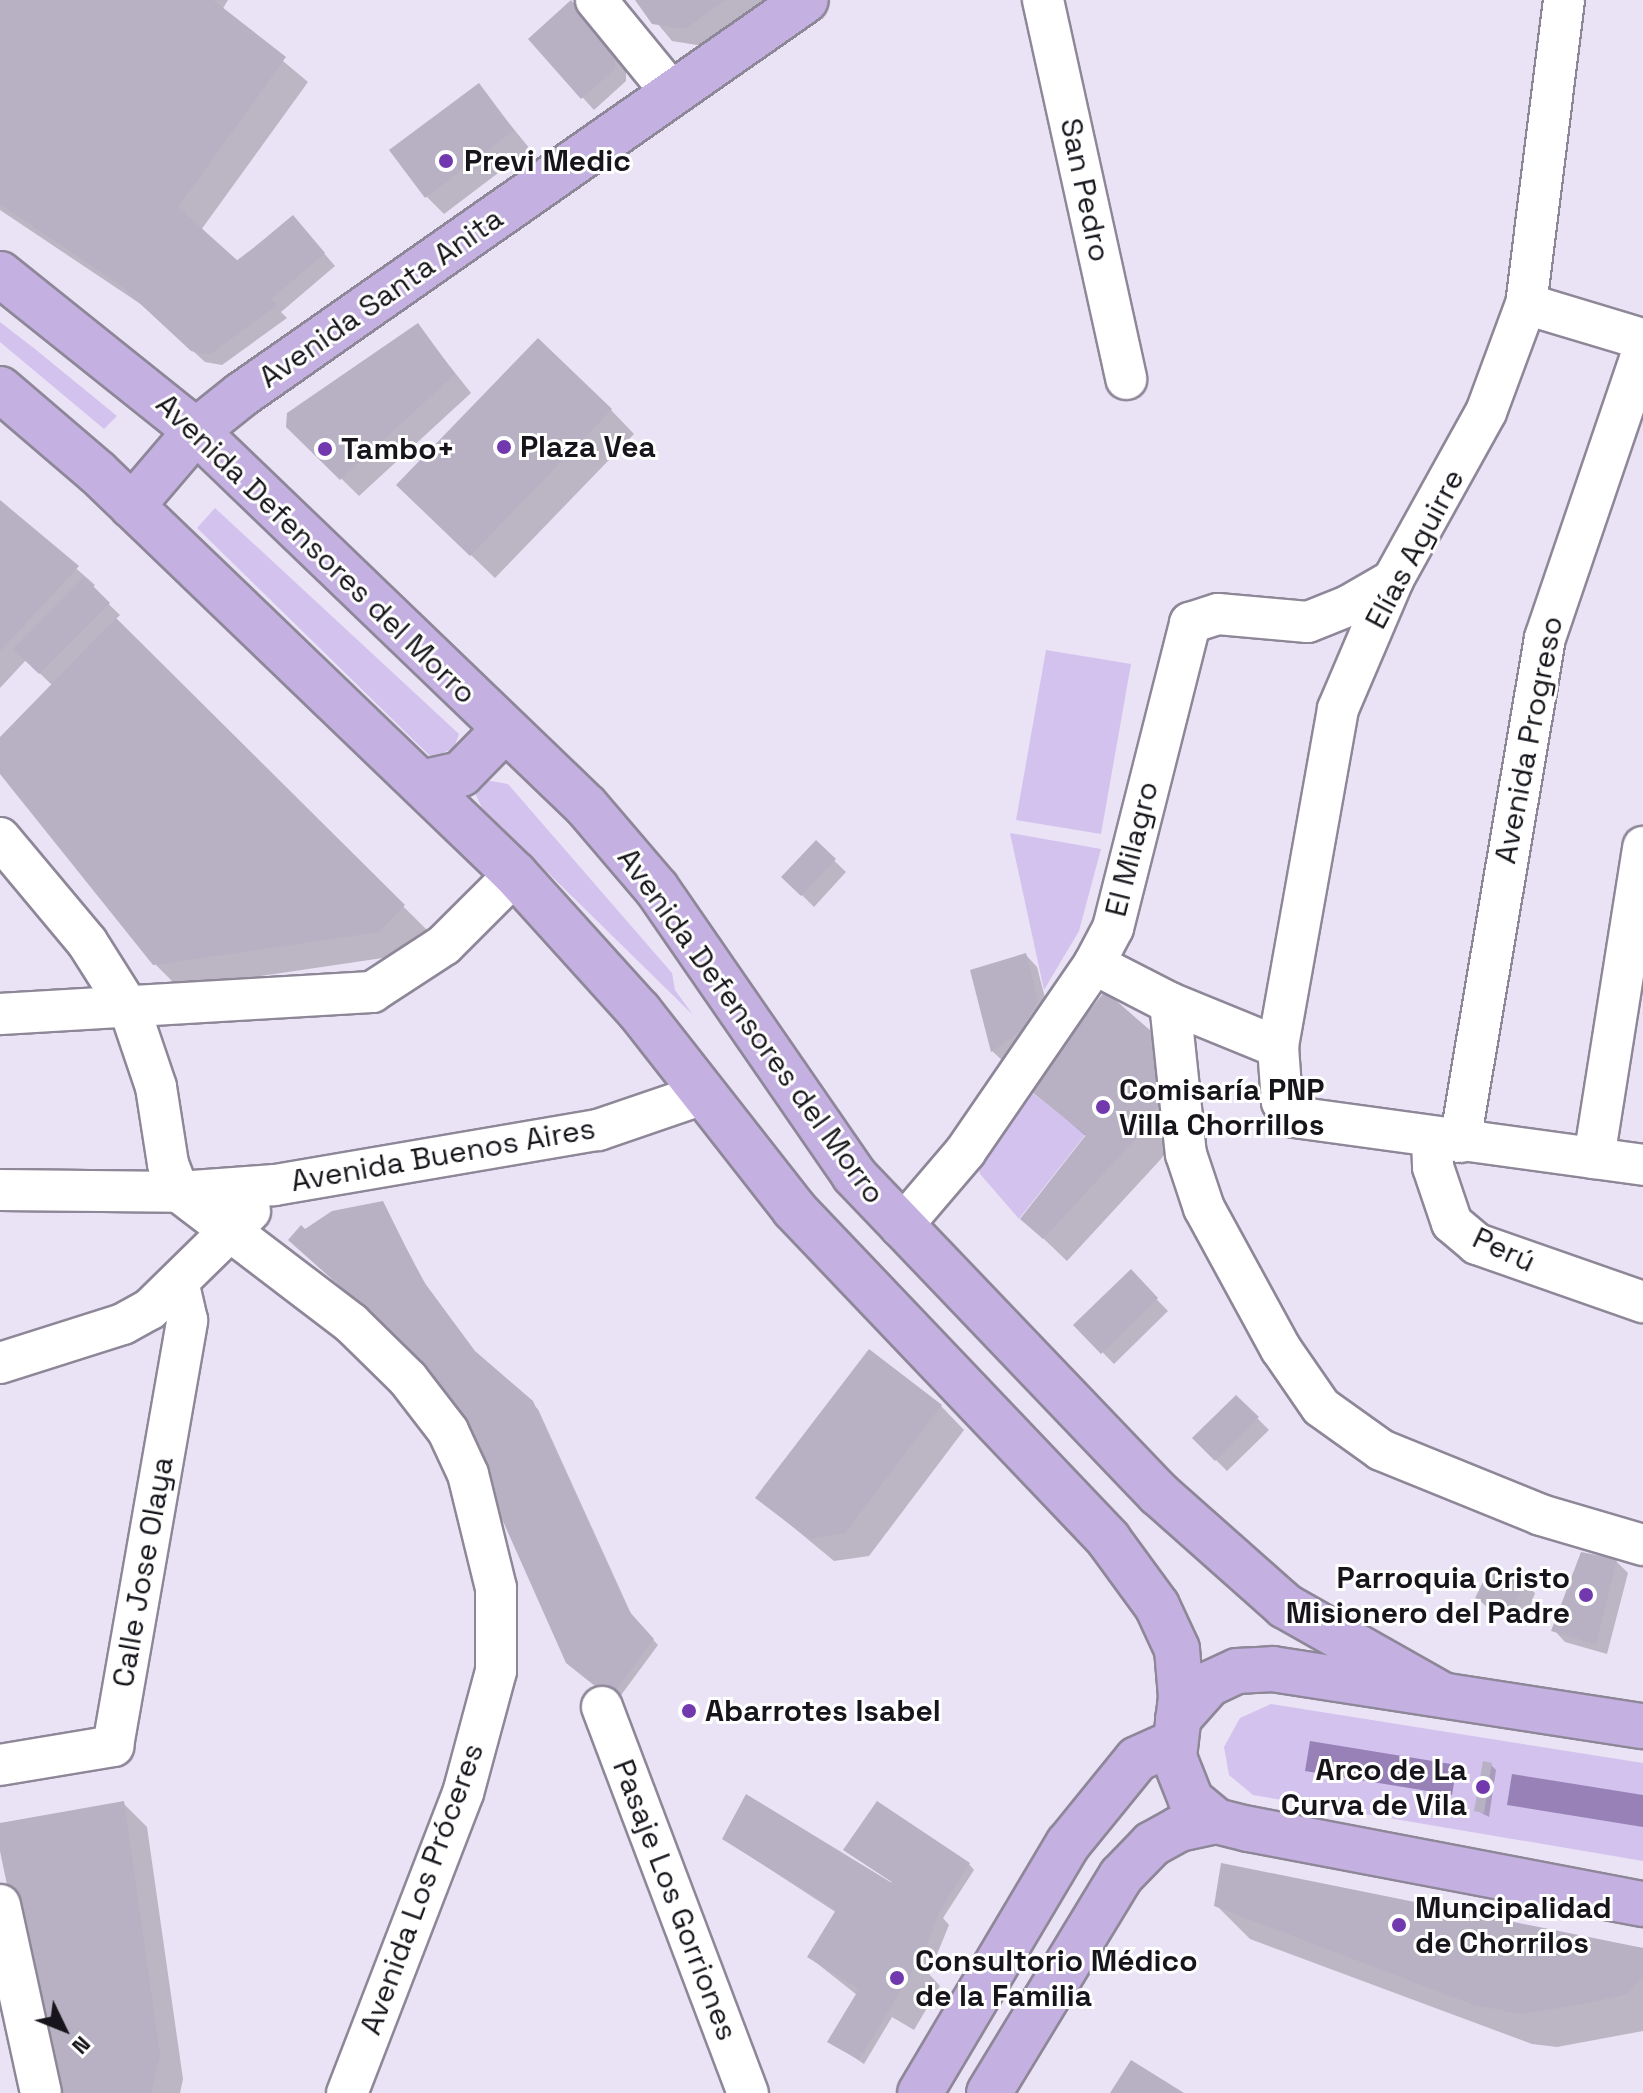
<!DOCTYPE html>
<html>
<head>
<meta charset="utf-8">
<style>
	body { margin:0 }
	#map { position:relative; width:1643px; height:2093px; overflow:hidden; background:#eae3f6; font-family:"Space Grotesk",sans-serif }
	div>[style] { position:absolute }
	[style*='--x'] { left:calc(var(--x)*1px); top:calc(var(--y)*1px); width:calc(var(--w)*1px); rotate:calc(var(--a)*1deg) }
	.green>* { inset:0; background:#d3c2ed }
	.water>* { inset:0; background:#9781b7 }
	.shadow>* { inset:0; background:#0003 }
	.building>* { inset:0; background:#b7b1c3 }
	.roads { filter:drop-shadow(2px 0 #8e8798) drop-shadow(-2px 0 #8e8798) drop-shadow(0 2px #8e8798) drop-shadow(0 -2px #8e8798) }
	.minor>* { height:40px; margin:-20px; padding:0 20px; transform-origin:20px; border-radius:20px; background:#fff }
	.major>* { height:44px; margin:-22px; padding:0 22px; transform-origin:22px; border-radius:22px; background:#c4b0e1 }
	.dots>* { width:22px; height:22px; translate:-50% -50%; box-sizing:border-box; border:4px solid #fff; border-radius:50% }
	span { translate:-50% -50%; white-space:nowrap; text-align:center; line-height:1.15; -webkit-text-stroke:6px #fff; paint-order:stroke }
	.poi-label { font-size:30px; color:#17151b; font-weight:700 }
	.left { translate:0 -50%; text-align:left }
	.right { translate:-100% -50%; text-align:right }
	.street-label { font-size:30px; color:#17151b }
	.north { position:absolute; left:24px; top:1989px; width:80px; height:80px; -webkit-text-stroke:6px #fff; paint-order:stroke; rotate:133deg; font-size:22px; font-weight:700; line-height:32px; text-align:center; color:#17151b }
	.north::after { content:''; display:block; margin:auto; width:28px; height:36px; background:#17151b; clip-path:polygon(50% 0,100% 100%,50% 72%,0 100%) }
</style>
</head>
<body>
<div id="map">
	<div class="green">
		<div style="clip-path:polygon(0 322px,35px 349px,117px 416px,104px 429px,0 342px)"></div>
		<div style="clip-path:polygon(215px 508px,459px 734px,454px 748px,432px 758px,197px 528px)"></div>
		<div style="clip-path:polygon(1046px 650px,1131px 664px,1101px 834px,1016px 820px)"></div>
		<div style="clip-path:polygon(485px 780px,508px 784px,672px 973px,675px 990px,693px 1015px,482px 808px,476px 795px,477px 784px)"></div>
		<div style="clip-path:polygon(1010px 833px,1101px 849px,1079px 931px,1044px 990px)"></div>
		<div style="clip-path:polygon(1027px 1089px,1086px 1134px,1019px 1219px,980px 1174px,977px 1161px)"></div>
		<div style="clip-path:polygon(1271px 1704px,1643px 1763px,1643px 1861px,1253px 1795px,1229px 1775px,1224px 1747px,1240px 1718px)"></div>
	</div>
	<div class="water">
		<div style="clip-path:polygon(1310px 1741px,1457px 1765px,1452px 1795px,1305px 1771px)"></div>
		<div style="clip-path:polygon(1512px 1774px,1643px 1795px,1643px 1827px,1507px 1805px)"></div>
	</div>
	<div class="shadow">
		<div style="clip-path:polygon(0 0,228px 0,222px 10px,308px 82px,201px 230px,236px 261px,293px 218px,304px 230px,335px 266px,281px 312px,287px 318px,222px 365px,205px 362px,145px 307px,0 210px)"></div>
		<div style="clip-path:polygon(638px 0,767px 0,703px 46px,672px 41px)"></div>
		<div style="clip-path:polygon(571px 2px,626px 62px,626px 81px,594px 110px,530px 39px)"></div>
		<div style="clip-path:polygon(478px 85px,530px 149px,444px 214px,427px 197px)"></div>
		<div style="clip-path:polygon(418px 326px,471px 393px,359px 496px,288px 426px)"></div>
		<div style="clip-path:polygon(611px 410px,634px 434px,495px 578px,423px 509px)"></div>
		<div style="clip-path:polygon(0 502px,95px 585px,92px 588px,120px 615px,115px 620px,427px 930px,403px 955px,179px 988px,155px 964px,0 771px,0 740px,53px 686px,26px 660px,0 688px)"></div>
		<div style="clip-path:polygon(816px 843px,846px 872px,814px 907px,784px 877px)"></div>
		<div style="clip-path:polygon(1026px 955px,1037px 967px,1049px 1013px,1004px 1062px,992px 1051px)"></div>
		<div style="clip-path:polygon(1105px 994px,1194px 1110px,1161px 1159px,1067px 1261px,1023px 1219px,1087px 1137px,1031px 1089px)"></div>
		<div style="clip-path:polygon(382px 1203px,426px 1285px,478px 1357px,538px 1409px,633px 1618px,658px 1645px,616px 1702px,456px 1409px,304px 1232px)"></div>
		<div style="clip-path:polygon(1130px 1272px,1168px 1311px,1114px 1364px,1076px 1325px)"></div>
		<div style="clip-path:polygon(1236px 1397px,1269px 1430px,1227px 1471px,1194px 1438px)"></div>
		<div style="clip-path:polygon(941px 1406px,964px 1430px,869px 1556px,834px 1561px,758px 1498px)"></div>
		<div style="clip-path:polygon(1616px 1561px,1628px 1573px,1607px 1654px,1565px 1642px,1554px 1630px)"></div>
		<div style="clip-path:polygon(1523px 1582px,1535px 1593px,1524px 1622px,1489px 1609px,1477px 1598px)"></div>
		<div style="clip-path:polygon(1491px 1765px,1496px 1770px,1489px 1817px,1476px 1810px)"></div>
		<div style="clip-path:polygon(123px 1803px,147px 1827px,183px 2079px,180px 2093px,52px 2093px,0 1825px)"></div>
		<div style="clip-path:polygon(724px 1839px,888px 1883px,969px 1864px,974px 1870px,943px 1918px,949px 1925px,929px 1974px,940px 1986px,914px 2030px,892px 2017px,864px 2064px,830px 2041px,857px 1995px,809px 1957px,837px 1913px)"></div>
		<div style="clip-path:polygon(1216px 1905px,1643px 1948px,1643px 2031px,1557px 2047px,1532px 2044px,1250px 1939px)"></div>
	</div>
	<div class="building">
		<div style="clip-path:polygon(0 0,213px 0,286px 57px,178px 207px,238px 261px,293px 215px,325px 253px,271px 299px,277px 305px,209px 355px,191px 351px,120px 285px,0 204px)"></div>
		<div style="clip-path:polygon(571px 0,615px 48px,615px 69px,581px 99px,528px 39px)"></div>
		<div style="clip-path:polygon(635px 0,725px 0,685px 29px,652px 24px)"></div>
		<div style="clip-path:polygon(479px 83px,514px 130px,425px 198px,389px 150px)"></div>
		<div style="clip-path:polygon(418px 323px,455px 374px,340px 480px,286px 427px,287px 413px)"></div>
		<div style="clip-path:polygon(538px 338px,612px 409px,470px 556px,396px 485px)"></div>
		<div style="clip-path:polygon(0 500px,79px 566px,0 651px)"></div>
		<div style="clip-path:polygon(84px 577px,110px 603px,39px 674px,13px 649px)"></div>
		<div style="clip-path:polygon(116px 618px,405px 905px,379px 932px,153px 965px,0 774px,0 737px)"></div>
		<div style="clip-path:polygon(816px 840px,836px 859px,801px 896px,781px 877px)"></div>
		<div style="clip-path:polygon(1026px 953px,1038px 1000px,1021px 1031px,991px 1052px,970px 970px)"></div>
		<div style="clip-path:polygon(1105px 991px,1167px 1045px,1171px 1085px,1138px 1136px,1043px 1239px,1020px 1219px,1086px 1135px,1028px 1089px)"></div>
		<div style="clip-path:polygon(383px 1201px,421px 1278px,475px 1351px,533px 1401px,628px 1610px,654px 1639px,610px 1698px,566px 1663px,454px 1411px,381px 1323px,288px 1240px,301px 1225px,305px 1229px,332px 1211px)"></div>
		<div style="clip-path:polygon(1131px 1269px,1158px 1298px,1101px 1354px,1073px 1325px)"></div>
		<div style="clip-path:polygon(869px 1349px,942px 1405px,845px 1533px,809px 1539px,755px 1498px)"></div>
		<div style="clip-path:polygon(1236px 1395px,1259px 1417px,1215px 1461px,1192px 1438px)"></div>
		<div style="clip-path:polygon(1581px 1552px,1617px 1559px,1596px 1644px,1551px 1631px)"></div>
		<div style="clip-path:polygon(1489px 1570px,1524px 1580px,1512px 1611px,1475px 1598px)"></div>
		<div style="clip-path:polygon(1483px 1761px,1492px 1763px,1484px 1813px,1474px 1811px)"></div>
		<div style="clip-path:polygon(746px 1794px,910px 1894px,843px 1850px,877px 1801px,970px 1863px,939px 1912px,924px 1952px,859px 2060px,827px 2042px,859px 1989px,807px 1957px,836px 1910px,722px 1839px)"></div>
		<div style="clip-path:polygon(124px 1801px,160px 2055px,151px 2093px,50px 2093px,0 1851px,0 1823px)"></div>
		<div style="clip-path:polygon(1221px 1863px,1643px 1948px,1643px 1976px,1627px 1994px,1583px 2004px,1522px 2014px,1474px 2005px,1214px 1906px)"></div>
		<div style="clip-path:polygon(1131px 2060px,1184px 2093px,1110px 2093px)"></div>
	</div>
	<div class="roads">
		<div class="minor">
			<div style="--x:596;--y:0;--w:122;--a:50.7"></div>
			<div style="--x:1043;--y:0;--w:388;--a:77.6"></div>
			<div style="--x:1564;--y:0;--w:306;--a:97.1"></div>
			<div style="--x:1526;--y:304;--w:115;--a:110.3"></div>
			<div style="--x:1486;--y:412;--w:192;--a:119"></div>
			<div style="--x:1393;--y:580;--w:140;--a:113.1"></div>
			<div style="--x:1338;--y:709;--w:343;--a:100.1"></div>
			<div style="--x:1278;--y:1047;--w:55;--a:85.8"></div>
			<div style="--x:1282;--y:1102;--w:19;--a:51"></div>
			<div style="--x:1294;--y:1117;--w:352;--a:7.8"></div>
			<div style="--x:1526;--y:304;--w:122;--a:16.7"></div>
			<div style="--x:0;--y:838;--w:136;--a:50.1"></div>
			<div style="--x:87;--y:942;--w:80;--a:57.7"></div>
			<div style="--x:130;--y:1010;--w:81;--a:71.3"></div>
			<div style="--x:156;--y:1087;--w:78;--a:81.1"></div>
			<div style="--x:168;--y:1164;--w:30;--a:69"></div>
			<div style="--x:179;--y:1192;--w:216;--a:37.3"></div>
			<div style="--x:351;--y:1323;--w:80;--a:44.5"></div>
			<div style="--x:408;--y:1379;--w:66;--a:52.4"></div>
			<div style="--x:448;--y:1431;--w:47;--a:65.1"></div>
			<div style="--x:468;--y:1474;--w:117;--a:76.2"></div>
			<div style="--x:496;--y:1588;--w:83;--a:90"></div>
			<div style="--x:496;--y:1671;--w:126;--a:105.1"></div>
			<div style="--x:463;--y:1793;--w:322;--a:111.1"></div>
			<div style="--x:1094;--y:964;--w:85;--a:27.2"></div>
			<div style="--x:1170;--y:1003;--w:117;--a:22.2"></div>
			<div style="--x:1170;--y:1003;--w:152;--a:84"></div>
			<div style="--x:1186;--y:1154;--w:57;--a:71.6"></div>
			<div style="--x:1204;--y:1208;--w:161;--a:61.4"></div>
			<div style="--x:1281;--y:1349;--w:70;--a:55.4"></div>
			<div style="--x:1321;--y:1407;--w:74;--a:35.6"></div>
			<div style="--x:1381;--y:1450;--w:173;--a:22.1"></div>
			<div style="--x:1541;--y:1515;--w:106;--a:16.4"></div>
			<div style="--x:0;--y:1014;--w:373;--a:-3.4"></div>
			<div style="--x:372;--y:992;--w:86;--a:-33.1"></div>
			<div style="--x:444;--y:945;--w:100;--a:-45"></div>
			<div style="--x:1432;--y:1137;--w:30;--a:88"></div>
			<div style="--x:1433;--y:1167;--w:59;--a:71.3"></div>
			<div style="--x:1452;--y:1223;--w:33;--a:40"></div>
			<div style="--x:1477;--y:1244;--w:176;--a:19.3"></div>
			<div style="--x:1460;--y:1142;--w:511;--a:-80.43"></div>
			<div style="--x:1545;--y:638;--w:304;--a:-71.2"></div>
			<div style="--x:1594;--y:1158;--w:315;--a:-81"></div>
			<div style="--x:0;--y:1190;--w:179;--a:0.6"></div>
			<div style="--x:179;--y:1192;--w:96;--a:-4.2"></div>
			<div style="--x:275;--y:1185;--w:328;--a:-9.7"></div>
			<div style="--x:598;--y:1130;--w:111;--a:-18.9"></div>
			<div style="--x:901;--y:1227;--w:99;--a:-49.5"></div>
			<div style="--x:965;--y:1152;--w:228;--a:-55.5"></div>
			<div style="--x:1094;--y:964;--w:41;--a:-62.2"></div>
			<div style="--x:1113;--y:928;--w:315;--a:-75.8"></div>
			<div style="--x:1190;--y:623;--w:29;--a:-18"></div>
			<div style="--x:1218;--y:614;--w:90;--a:5.1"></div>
			<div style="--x:1308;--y:622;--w:43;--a:-21.8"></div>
			<div style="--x:1348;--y:606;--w:52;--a:-30"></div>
			<div style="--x:0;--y:1363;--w:129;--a:-17.6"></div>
			<div style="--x:123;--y:1324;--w:31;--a:-29"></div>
			<div style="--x:150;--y:1309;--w:140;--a:-44.4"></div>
			<div style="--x:602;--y:1707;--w:413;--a:69.3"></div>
			<div style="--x:0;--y:1765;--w:115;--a:-9.5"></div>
			<div style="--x:113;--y:1746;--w:432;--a:-80.1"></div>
			<div style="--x:187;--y:1320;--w:35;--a:-103"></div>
			<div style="--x:0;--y:1905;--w:192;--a:77.7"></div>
		</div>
		<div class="major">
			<div style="--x:0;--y:274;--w:251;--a:38.7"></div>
			<div style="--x:196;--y:431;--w:541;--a:43.88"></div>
			<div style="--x:586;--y:806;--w:109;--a:49.5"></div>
			<div style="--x:657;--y:889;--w:347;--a:55.4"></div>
			<div style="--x:854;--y:1175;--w:441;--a:46.3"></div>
			<div style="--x:1159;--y:1494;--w:169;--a:41.6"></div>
			<div style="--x:1285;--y:1606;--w:180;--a:29.5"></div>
			<div style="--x:0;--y:389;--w:128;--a:40.6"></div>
			<div style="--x:97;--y:472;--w:580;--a:43.88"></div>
			<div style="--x:515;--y:874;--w:185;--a:47.9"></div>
			<div style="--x:639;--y:1011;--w:251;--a:51.9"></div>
			<div style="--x:794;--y:1209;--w:456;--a:46.4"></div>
			<div style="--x:1108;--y:1539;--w:83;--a:53.8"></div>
			<div style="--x:1157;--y:1606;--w:47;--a:65.1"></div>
			<div style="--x:1177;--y:1649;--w:48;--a:85.2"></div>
			<div style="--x:1181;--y:1697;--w:60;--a:96.7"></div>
			<div style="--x:1174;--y:1757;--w:46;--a:68.4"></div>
			<div style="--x:1191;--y:1800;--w:33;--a:40"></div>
			<div style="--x:1216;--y:1821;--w:34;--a:14"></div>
			<div style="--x:1249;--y:1829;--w:401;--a:10.8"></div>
			<div style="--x:132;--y:506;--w:99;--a:-49.5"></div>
			<div style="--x:196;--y:431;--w:58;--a:-38.7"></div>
			<div style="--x:241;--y:395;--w:689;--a:-34.96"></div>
			<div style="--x:421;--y:783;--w:41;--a:-12.7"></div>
			<div style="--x:461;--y:774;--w:63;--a:-45.6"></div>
			<div style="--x:1178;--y:1719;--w:47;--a:-48.5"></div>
			<div style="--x:1209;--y:1684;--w:31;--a:-25"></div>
			<div style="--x:1237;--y:1671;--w:36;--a:-3"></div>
			<div style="--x:1273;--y:1669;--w:374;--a:8.8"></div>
			<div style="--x:920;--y:2093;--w:290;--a:-59.3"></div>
			<div style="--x:1068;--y:1844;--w:109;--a:-50.9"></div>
			<div style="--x:1137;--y:1759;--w:42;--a:-24.1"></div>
			<div style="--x:989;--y:2093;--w:254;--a:-58.7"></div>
			<div style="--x:1121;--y:1876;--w:45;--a:-45.9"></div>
			<div style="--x:1152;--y:1844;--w:31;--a:-29"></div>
			<div style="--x:1179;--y:1829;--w:38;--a:-12"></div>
		</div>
	</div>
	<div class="dots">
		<div style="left:446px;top:161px;background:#7238ae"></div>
		<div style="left:504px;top:447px;background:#7238ae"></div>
		<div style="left:325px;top:449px;background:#7238ae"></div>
		<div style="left:1103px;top:1107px;background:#7238ae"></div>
		<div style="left:1586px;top:1595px;background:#7238ae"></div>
		<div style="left:689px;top:1711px;background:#7238ae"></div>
		<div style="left:1483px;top:1787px;background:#7238ae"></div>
		<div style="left:1399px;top:1925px;background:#7238ae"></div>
		<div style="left:897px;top:1978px;background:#7238ae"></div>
	</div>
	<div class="poi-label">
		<span class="left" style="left:464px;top:161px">Previ Medic</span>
		<span class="left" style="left:520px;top:447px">Plaza Vea</span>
		<span class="left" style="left:341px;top:449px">Tambo+</span>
		<span class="left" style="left:1119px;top:1107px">Comisaría PNP<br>Villa Chorrillos</span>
		<span class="right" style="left:1570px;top:1595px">Parroquia Cristo<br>Misionero del Padre</span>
		<span class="left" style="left:705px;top:1711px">Abarrotes Isabel</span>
		<span class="right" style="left:1467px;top:1787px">Arco de La<br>Curva de Vila</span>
		<span class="left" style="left:1415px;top:1925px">Muncipalidad<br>de Chorrilos</span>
		<span class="left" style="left:915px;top:1978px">Consultorio Médico<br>de la Familia</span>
	</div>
	<div class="street-label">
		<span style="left:1085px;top:190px;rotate:78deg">San Pedro</span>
		<span style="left:381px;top:298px;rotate:-35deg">Avenida Santa Anita</span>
		<span style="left:316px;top:549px;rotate:44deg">Avenida Defensores del Morro</span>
		<span style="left:1415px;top:549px;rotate:-62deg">Elías Aguirre</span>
		<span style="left:1529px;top:740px;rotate:-79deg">Avenida Progreso</span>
		<span style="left:1132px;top:849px;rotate:-76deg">El Milagro</span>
		<span style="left:751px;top:1026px;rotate:54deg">Avenida Defensores del Morro</span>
		<span style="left:443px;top:1155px;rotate:-10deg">Avenida Buenos Aires</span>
		<span style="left:1504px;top:1250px;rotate:25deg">Perú</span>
		<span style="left:143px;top:1572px;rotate:-80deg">Calle Jose Olaya</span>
		<span style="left:422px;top:1889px;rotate:-70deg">Avenida Los Próceres</span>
		<span style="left:675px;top:1900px;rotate:69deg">Pasaje Los Gorriones</span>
	</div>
	<div class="north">N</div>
</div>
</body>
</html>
